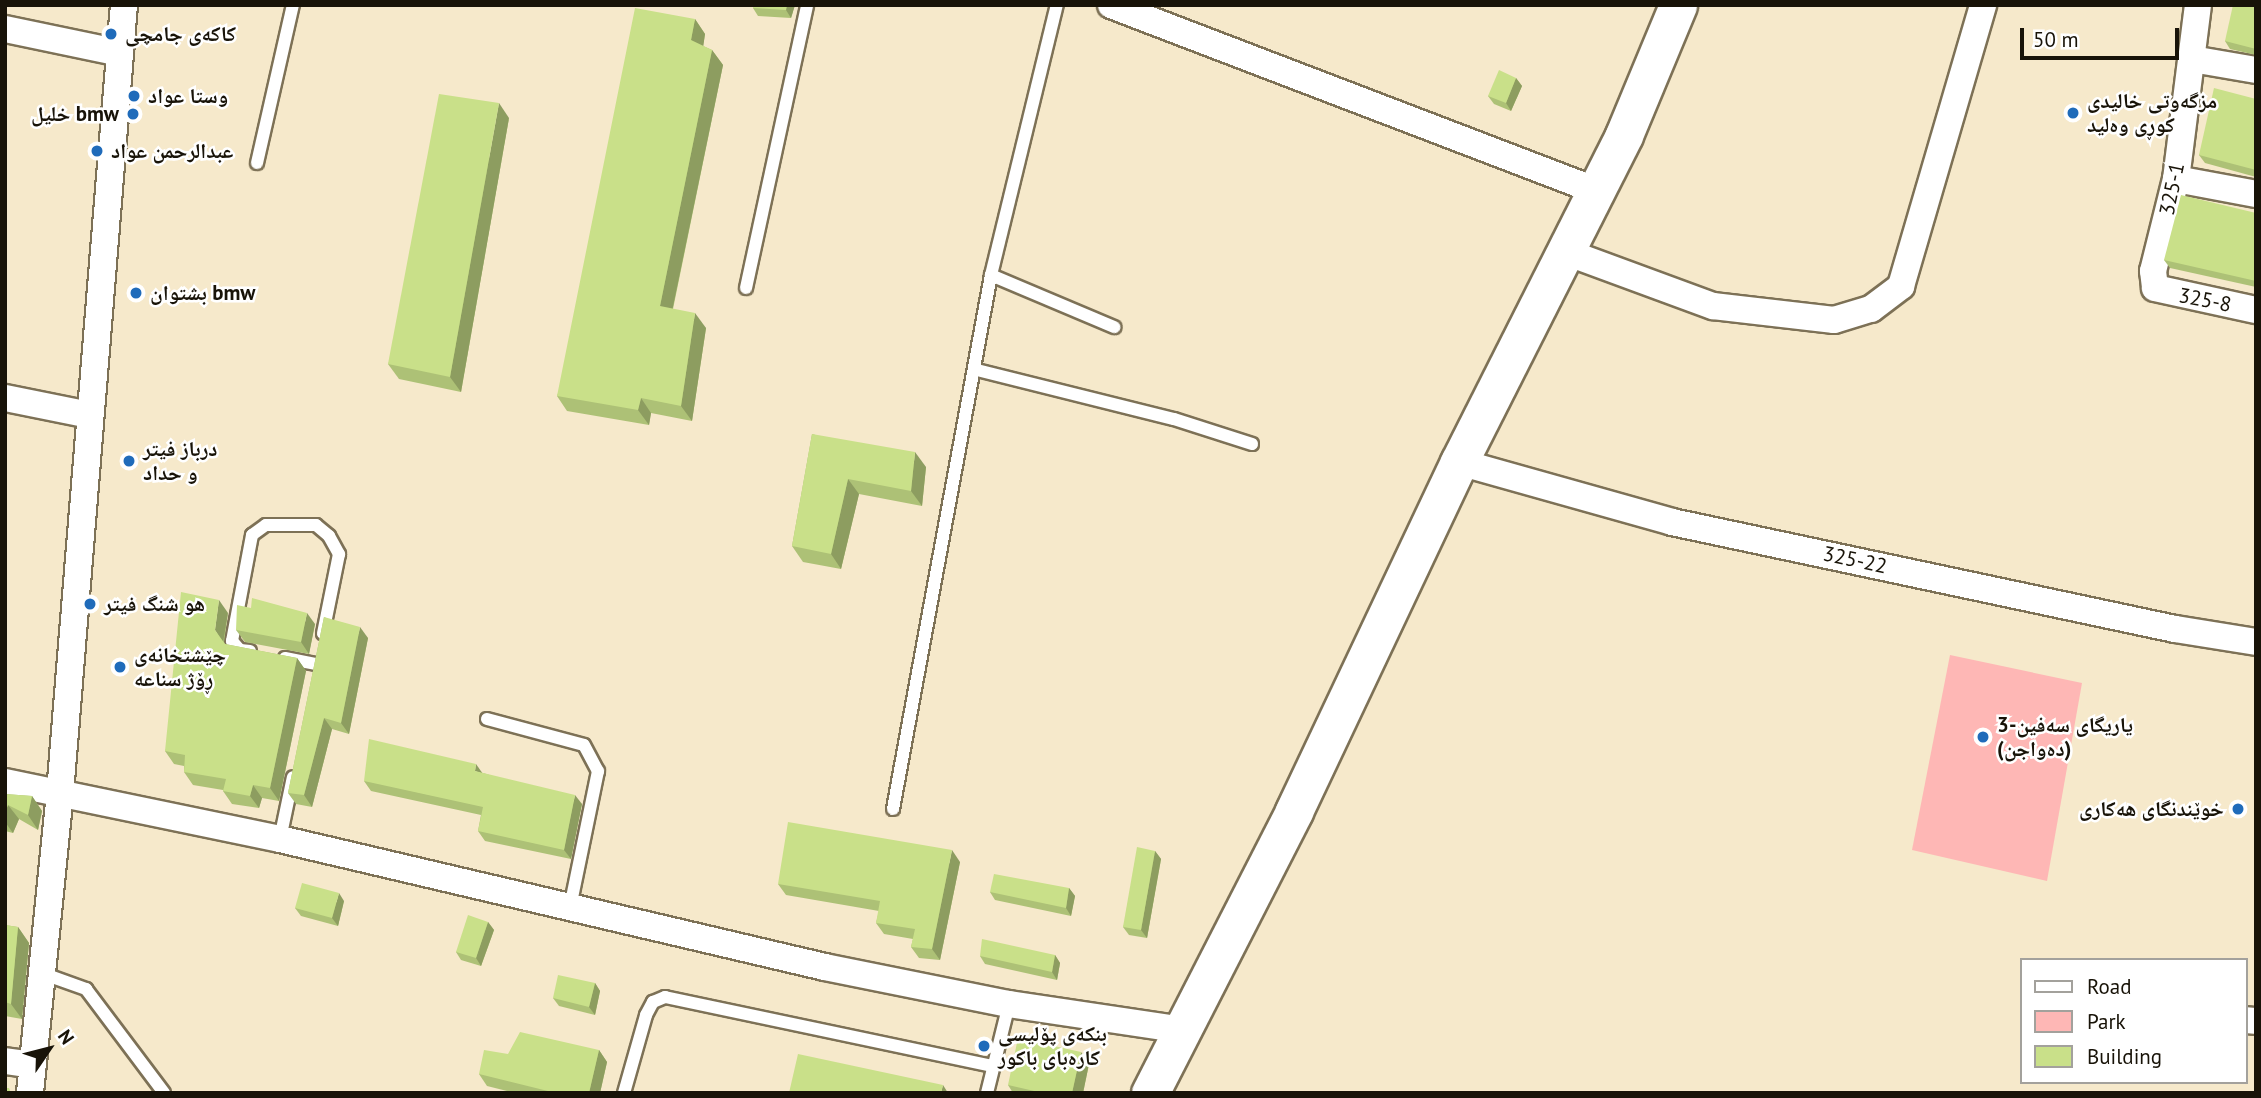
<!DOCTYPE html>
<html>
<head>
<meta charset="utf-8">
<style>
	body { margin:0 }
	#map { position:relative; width:2261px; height:1098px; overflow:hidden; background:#f6e9cb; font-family:"PT Sans","Noto Naskh Arabic",sans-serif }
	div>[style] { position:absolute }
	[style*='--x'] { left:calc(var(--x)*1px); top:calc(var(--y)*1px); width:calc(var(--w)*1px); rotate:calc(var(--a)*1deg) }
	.green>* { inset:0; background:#feb7b5 }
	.roads { filter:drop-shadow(2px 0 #7d7156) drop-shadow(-2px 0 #7d7156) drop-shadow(0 2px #7d7156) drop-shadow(0 -2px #7d7156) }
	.lane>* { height:12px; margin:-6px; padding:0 6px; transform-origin:6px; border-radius:6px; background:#fff }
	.street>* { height:26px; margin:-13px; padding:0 13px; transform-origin:13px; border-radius:13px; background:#fff }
	.secondary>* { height:37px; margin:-18.5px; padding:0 18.5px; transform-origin:18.5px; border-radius:18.5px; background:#fff }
	.wall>* { inset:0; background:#adc176 }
	.shaded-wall>* { inset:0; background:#8d9d60 }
	.building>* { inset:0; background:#c9e089 }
	.dots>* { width:19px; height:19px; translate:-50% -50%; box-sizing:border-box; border:4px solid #fff; border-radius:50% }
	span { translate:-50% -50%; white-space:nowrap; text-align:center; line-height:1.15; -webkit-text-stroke:5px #fff; paint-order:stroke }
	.poi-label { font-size:21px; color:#181308; font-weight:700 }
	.left { translate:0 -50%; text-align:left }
	.right { translate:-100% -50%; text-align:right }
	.street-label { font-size:21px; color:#181308 }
	.frame { position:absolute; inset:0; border:7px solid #181308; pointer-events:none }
	.legend { position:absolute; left:2020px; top:958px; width:228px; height:126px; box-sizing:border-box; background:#fff; border:2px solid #a3a19c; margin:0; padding:9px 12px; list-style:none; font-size:21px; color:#181308 }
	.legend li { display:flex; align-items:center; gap:14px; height:35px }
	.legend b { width:35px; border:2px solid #a3a19c }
	.north { position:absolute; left:14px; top:1014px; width:70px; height:70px; -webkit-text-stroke:5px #fff; paint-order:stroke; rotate:55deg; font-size:19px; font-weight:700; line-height:28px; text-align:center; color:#181308 }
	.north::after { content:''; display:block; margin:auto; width:24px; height:32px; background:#181308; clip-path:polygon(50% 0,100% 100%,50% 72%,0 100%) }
	.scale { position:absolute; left:2020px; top:28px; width:159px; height:32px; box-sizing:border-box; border:4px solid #181308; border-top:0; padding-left:9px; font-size:21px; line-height:24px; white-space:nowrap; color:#181308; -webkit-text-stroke:5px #fff; paint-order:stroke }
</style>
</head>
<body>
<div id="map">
	<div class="green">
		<div style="clip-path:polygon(1950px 655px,2082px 683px,2047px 881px,1912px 850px)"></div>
	</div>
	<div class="roads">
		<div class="lane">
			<div style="--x:257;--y:163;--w:162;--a:-77.2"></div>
			<div style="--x:991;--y:275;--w:134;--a:22.9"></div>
			<div style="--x:746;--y:288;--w:289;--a:-77.8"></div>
			<div style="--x:977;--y:370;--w:203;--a:14"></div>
			<div style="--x:1174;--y:419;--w:82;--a:17.8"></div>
			<div style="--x:250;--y:651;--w:10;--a:-174"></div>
			<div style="--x:240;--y:650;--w:12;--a:-132"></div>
			<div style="--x:232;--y:641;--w:108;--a:-79.3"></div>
			<div style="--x:252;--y:535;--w:17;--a:-36"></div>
			<div style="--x:266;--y:525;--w:50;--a:0"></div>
			<div style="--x:316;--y:525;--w:17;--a:40"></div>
			<div style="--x:329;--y:536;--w:21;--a:61"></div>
			<div style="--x:339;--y:554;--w:81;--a:101.4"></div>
			<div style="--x:285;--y:658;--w:32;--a:11"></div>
			<div style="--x:487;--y:719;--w:100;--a:15"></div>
			<div style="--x:584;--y:745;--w:30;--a:62"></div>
			<div style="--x:598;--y:771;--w:140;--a:101.6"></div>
			<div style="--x:893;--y:809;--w:543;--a:-79.6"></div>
			<div style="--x:991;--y:275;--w:278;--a:-76.3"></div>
			<div style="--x:280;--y:839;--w:63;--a:-78.2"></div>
			<div style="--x:44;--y:974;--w:45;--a:19.7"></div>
			<div style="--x:86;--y:989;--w:130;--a:53.1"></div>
			<div style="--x:624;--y:1093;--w:81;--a:-74.2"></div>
			<div style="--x:646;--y:1015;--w:15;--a:-62"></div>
			<div style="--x:653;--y:1002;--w:13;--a:-23"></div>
			<div style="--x:665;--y:997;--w:334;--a:11.9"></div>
			<div style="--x:987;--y:1093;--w:92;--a:-76.1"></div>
		</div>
		<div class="street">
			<div style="--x:1111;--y:5;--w:520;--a:20.94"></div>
			<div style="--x:2198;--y:5;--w:175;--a:97.2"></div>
			<div style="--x:2176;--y:179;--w:95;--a:104"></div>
			<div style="--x:2153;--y:271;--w:17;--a:83"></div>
			<div style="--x:2155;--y:288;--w:103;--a:12.3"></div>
			<div style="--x:5;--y:29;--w:117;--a:11.8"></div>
			<div style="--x:2192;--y:59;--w:65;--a:9.8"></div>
			<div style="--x:2176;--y:179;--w:81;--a:10.6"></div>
			<div style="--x:1566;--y:252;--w:157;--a:20.2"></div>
			<div style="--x:1713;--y:306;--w:122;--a:6.6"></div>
			<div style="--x:1834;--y:320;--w:39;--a:-17"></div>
			<div style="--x:1871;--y:309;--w:38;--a:-37"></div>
			<div style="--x:1901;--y:286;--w:293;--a:-73.7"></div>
			<div style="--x:5;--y:398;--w:86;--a:11.4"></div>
			<div style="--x:1459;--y:462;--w:221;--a:15.7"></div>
			<div style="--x:1672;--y:522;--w:514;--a:12.01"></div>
			<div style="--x:2175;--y:629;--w:82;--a:9.1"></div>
			<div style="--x:5;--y:782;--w:281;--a:11.7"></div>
			<div style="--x:280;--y:839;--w:560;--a:13.22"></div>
			<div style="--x:825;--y:967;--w:188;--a:11.4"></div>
			<div style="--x:1009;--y:1004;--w:176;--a:8.5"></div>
			<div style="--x:2245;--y:1020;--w:11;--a:5"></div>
			<div style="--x:5;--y:1061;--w:28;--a:8"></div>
			<div style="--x:30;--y:1093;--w:301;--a:-84.3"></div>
			<div style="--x:60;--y:793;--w:791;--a:-85.36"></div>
		</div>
		<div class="secondary">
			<div style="--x:1150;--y:1093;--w:317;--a:-62.9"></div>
			<div style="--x:1294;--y:811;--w:386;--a:-64.7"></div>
			<div style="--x:1459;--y:462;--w:366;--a:-63.2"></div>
			<div style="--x:1624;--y:135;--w:141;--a:-67.4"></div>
		</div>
	</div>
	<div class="wall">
		<div style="clip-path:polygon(795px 5px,791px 18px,758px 16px,753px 8px)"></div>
		<div style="clip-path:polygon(2256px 5px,2256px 55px,2230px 49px,2225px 41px)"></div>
		<div style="clip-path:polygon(695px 19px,705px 34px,703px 46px,712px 50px,723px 65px,673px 309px,706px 328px,692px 421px,651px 413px,649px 425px,567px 411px,557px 396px)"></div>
		<div style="clip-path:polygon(1516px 78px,1522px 86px,1511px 111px,1494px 104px,1488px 96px)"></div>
		<div style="clip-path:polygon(2256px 99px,2256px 177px,2205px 163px,2199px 155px)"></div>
		<div style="clip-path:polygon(509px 118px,461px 392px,399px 379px,388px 364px)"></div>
		<div style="clip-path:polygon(2256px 213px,2256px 287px,2170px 268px,2164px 260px)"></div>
		<div style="clip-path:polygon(812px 434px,926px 467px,922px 506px,859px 494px,841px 569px,803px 562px,792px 546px)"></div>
		<div style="clip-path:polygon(251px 608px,315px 624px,309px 654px,245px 642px,236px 630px)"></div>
		<div style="clip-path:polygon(228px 613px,224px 642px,225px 644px,297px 658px,306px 671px,279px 801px,262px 798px,259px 808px,232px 804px,223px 791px,223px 790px,193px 785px,184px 772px,184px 766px,174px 764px,165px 751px)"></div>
		<div style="clip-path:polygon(324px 617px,368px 638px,349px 734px,332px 729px,312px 807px,296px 804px,288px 793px)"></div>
		<div style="clip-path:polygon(483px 773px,582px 804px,571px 859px,485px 841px,478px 831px,481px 815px,371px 791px,364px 781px)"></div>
		<div style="clip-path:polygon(5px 794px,32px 796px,42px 811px,38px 830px,19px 819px,13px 833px,5px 831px)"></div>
		<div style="clip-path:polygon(1155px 851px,1161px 859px,1147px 938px,1129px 935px,1123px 927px)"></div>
		<div style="clip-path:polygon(960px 862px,940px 960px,919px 958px,911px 947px,913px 939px,884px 934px,876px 923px,879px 911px,786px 895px,778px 884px)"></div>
		<div style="clip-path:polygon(1069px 888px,1075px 896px,1071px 916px,995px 900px,990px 892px)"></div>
		<div style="clip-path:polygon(344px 901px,338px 926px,301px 916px,295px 908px)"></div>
		<div style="clip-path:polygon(488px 922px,494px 930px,481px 966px,461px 960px,456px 952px)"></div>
		<div style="clip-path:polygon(5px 925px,18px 927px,29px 943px,22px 1019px,5px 1016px)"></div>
		<div style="clip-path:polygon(1055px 955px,1060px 963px,1057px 980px,985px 964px,980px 956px)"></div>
		<div style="clip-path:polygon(595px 983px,600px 991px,595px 1015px,559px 1006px,553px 998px)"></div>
		<div style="clip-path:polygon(599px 1050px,607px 1062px,600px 1093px,515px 1093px,487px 1086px,479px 1074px,508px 1054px)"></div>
		<div style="clip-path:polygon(1089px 1064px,1083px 1093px,1013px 1093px,1008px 1085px)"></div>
	</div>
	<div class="shaded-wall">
		<div style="clip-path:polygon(787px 5px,795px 5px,791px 18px,786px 10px)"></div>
		<div style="clip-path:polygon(695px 19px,705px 34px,702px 55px,691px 40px)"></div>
		<div style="clip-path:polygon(712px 50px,723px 65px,670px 321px,660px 306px)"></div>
		<div style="clip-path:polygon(1516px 78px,1522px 86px,1511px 111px,1506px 103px)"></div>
		<div style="clip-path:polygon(499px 103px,509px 118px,461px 392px,450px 377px)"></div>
		<div style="clip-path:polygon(695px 313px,706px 328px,692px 421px,681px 406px)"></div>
		<div style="clip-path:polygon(641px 398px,651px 413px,649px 425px,638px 410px)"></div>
		<div style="clip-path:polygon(915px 452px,926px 467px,922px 506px,911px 491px)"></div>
		<div style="clip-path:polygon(848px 479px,859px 494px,841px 569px,831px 554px)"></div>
		<div style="clip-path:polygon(219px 600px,228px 613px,223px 643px,215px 630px)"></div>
		<div style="clip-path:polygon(307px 613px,315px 624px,309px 654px,301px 642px)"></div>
		<div style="clip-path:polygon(360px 627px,368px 638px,349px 734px,341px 723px)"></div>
		<div style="clip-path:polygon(297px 658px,306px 671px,279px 801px,270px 788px)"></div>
		<div style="clip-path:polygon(324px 718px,332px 729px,312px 807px,304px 795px)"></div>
		<div style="clip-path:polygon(476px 764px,483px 774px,475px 771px)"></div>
		<div style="clip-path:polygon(253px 785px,262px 798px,259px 808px,250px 796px)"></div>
		<div style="clip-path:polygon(575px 795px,582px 804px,571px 859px,564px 850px)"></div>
		<div style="clip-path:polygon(32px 796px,42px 811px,38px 830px,28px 815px)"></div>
		<div style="clip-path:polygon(8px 805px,19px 819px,13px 833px,5px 822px,5px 813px)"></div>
		<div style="clip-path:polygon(952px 850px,960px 862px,940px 960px,932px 949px)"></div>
		<div style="clip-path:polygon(1155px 851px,1161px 859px,1147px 938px,1141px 930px)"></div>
		<div style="clip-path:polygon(1069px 888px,1075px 896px,1071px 916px,1066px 908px)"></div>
		<div style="clip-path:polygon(339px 893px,344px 901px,338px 926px,332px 918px)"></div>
		<div style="clip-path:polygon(488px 922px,494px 930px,481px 966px,476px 958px)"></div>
		<div style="clip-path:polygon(18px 927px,29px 943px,22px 1019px,11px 1004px)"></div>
		<div style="clip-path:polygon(1055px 955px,1060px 963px,1057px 980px,1052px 972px)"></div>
		<div style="clip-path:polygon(595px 983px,600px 991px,595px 1015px,589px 1007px)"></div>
		<div style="clip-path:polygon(599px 1050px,607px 1062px,600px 1093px,589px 1093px)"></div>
		<div style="clip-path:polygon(1081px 1052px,1089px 1064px,1083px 1093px,1072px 1093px)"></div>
		<div style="clip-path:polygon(943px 1085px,948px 1093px,941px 1093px)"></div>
	</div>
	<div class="building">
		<div style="clip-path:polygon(753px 5px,787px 5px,786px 10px,753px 8px)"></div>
		<div style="clip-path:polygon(2233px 5px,2256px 5px,2256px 49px,2225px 41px)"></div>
		<div style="clip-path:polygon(635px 8px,695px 19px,691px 40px,712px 50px,660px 306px,695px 313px,681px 406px,641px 398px,638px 410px,557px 396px)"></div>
		<div style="clip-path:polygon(1499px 70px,1516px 78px,1506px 103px,1488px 96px)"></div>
		<div style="clip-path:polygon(2214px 88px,2256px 99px,2256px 170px,2199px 155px)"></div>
		<div style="clip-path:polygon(439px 94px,499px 103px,450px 377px,388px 364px)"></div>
		<div style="clip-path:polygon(2181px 195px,2256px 213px,2256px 281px,2164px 260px)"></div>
		<div style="clip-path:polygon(812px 434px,915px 452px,911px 491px,848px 479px,831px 554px,792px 546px)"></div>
		<div style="clip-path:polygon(181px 592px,219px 600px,215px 630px,225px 644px,297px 658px,270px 788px,253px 785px,250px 796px,223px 791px,226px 779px,184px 772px,185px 755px,165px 751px)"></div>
		<div style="clip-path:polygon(252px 598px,307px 613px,301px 642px,236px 630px,237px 605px,251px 608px)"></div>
		<div style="clip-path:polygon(324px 617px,360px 627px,341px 723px,324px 718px,304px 795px,288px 793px)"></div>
		<div style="clip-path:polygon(369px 739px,476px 764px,475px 771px,575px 795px,564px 850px,478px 831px,483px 807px,364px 781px)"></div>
		<div style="clip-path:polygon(5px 794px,32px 796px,28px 815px,8px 805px,5px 813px)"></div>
		<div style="clip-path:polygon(788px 822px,952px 850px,932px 949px,911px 947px,915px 929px,876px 923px,880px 901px,778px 884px)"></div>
		<div style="clip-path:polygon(1137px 847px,1155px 851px,1141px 930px,1123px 927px)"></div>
		<div style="clip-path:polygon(994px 874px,1069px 888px,1066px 908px,990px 892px)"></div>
		<div style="clip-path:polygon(302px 883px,339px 893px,332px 918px,295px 908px)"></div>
		<div style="clip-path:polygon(468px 915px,488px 922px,476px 958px,456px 952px)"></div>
		<div style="clip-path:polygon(5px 925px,18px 927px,11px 1004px,5px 1002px)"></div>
		<div style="clip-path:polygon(982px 939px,1055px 955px,1052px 972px,980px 956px)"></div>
		<div style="clip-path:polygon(558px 975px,595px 983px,589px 1007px,553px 998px)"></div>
		<div style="clip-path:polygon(520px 1032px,599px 1050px,589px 1093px,556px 1093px,479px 1074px,484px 1050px,508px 1054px)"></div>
		<div style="clip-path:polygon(1018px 1038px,1081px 1052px,1072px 1093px,1043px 1093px,1008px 1085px)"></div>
		<div style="clip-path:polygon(798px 1054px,943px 1085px,941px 1093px,789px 1093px)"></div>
		<div style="clip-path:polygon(5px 1088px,9px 1088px,11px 1093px,5px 1093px)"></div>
	</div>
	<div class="dots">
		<div style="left:111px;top:34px;background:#1f6bba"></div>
		<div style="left:134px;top:96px;background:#1f6bba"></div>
		<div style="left:2073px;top:113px;background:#1f6bba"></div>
		<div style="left:133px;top:114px;background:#1f6bba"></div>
		<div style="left:97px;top:151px;background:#1f6bba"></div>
		<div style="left:136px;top:293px;background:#1f6bba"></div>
		<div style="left:129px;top:461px;background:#1f6bba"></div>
		<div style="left:90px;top:604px;background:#1f6bba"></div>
		<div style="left:120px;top:667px;background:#1f6bba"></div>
		<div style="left:1983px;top:737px;background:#1f6bba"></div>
		<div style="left:2238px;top:809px;background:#1f6bba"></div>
		<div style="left:984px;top:1046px;background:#1f6bba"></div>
	</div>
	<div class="poi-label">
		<span class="left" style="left:125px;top:34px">کاکەی جامچی</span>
		<span class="left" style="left:148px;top:96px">وستا عواد</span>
		<span class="left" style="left:2087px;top:113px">مزگەوتی خالیدی<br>کوڕی وەلید</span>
		<span class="right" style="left:119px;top:114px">خليل bmw</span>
		<span class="left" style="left:111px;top:151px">عبدالرحمن عواد</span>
		<span class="left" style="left:150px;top:293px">بشتوان bmw</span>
		<span class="left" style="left:143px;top:461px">درباز فیتر<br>و حداد</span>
		<span class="left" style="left:104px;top:604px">هو شنگ فيتر</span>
		<span class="left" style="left:134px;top:667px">چێشتخانەی<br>ڕۆژ سناعه</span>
		<span class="left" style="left:1997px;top:737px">یاریگای سەفین-3<br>(دەواجن)</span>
		<span class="right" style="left:2224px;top:809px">خوێندنگای هەکاری</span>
		<span class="left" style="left:998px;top:1046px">بنکەی پۆلیسی<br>کارەبای باکور</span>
	</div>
	<div class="street-label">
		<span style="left:2172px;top:189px;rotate:-78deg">325-1</span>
		<span style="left:2205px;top:300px;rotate:11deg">325-8</span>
		<span style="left:1855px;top:560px;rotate:12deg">325-22</span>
	</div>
	<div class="frame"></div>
	<ul class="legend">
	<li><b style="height:9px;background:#fff"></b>Road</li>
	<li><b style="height:19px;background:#feb7b5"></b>Park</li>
	<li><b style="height:19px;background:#c9e089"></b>Building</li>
	</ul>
	<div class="north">N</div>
	<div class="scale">50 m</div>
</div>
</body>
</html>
